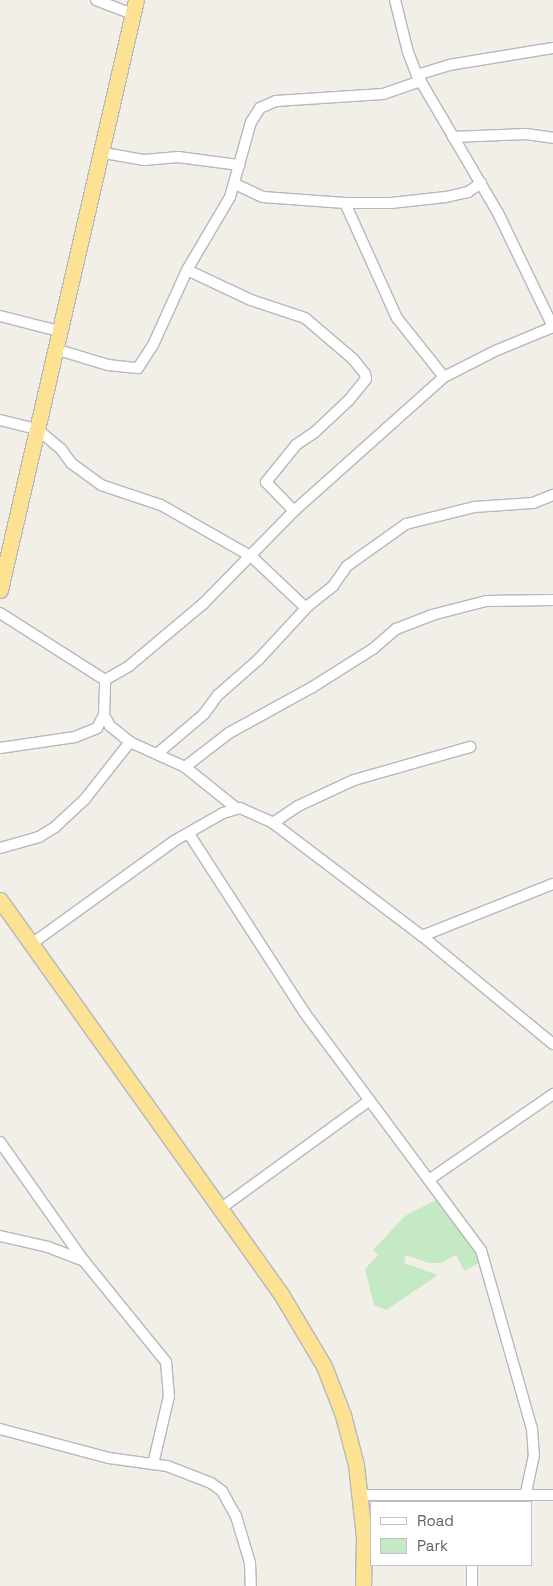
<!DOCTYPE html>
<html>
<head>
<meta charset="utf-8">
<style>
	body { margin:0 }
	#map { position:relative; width:553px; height:1586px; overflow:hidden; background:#f1efe8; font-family:"Space Grotesk",sans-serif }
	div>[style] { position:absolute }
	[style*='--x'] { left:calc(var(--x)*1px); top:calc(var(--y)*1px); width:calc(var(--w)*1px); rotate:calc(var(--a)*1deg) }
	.green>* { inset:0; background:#c5e8c5 }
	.roads { filter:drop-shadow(1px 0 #b5b8bc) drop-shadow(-1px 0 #b5b8bc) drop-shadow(0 1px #b5b8bc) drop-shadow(0 -1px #b5b8bc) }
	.minor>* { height:10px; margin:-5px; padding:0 5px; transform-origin:5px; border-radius:5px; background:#fff }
	.highway>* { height:15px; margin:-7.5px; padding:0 7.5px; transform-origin:7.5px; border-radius:7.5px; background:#fde293 }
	span { translate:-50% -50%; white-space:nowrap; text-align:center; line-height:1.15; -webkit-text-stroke:4px #fff; paint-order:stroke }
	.legend { position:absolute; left:370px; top:1501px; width:162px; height:65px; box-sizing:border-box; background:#fff; border:1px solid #bfc1c3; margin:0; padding:6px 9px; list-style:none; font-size:15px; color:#5f6368 }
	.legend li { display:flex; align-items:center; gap:10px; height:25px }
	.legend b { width:25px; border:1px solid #bfc1c3 }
</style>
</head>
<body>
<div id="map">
	<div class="green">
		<div style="clip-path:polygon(446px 1195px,481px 1262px,464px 1271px,456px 1255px,441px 1263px,428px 1263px,406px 1255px,404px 1263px,438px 1275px,386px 1310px,374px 1305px,365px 1269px,378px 1255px,373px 1250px,405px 1216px)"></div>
	</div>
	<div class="roads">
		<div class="minor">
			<div style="--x:96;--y:0;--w:40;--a:21"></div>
			<div style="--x:395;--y:0;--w:54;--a:76"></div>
			<div style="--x:408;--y:52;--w:25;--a:69"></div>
			<div style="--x:417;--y:75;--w:160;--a:59.6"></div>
			<div style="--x:498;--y:213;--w:127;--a:64.2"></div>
			<div style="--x:417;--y:75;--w:34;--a:-17"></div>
			<div style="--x:449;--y:65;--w:105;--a:-9.3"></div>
			<div style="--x:453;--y:137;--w:73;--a:-2.4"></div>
			<div style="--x:526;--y:134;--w:27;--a:8"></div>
			<div style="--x:99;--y:152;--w:46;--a:10.1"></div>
			<div style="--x:144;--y:160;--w:34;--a:-5"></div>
			<div style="--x:178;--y:157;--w:62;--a:7.5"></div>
			<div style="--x:235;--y:184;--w:31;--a:25"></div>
			<div style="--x:263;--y:197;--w:82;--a:4.2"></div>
			<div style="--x:345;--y:203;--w:46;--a:0"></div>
			<div style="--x:391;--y:203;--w:55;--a:-6.2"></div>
			<div style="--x:446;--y:197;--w:23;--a:-13"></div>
			<div style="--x:468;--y:192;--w:16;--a:-35"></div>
			<div style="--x:345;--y:203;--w:126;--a:65.7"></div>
			<div style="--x:397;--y:318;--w:75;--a:51.5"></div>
			<div style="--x:187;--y:270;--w:71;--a:25.1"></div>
			<div style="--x:251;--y:300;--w:57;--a:18.4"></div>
			<div style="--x:305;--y:318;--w:63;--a:40.5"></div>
			<div style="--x:353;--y:359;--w:19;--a:51"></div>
			<div style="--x:365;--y:374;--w:5;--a:79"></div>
			<div style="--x:366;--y:379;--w:27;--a:129"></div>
			<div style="--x:349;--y:400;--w:47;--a:136.7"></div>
			<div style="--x:315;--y:432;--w:23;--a:146"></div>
			<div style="--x:296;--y:445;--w:48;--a:129"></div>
			<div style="--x:266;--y:482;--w:40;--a:46"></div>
			<div style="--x:0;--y:316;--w:61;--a:14.3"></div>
			<div style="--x:55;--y:349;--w:55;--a:16.8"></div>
			<div style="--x:108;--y:365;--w:30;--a:6"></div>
			<div style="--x:138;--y:368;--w:27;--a:-57"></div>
			<div style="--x:153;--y:345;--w:82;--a:-65.6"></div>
			<div style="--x:187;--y:270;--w:85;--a:-59.5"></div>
			<div style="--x:230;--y:197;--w:78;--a:-74.4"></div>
			<div style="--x:251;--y:122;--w:17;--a:-57"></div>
			<div style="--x:260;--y:108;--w:17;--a:-24"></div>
			<div style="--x:276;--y:101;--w:107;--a:-3.7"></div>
			<div style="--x:383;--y:94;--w:40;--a:-18.9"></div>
			<div style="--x:0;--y:420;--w:38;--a:14"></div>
			<div style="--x:37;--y:429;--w:31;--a:40"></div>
			<div style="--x:61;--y:449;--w:17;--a:54"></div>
			<div style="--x:71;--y:463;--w:37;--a:36"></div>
			<div style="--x:101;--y:485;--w:63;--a:18.4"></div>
			<div style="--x:161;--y:505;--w:105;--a:29.7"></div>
			<div style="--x:252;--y:557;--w:74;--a:43.4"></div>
			<div style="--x:0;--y:613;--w:125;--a:32.5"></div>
			<div style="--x:0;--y:748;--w:76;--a:-8.3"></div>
			<div style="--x:75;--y:737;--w:24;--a:-22"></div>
			<div style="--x:97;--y:728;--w:15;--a:-62"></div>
			<div style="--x:158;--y:753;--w:60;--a:-40.3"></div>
			<div style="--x:204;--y:714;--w:24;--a:-54"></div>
			<div style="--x:218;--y:695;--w:55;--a:-41.3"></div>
			<div style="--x:259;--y:659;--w:74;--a:-47.2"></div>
			<div style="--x:309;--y:605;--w:31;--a:-38"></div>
			<div style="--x:333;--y:586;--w:24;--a:-55"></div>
			<div style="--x:347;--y:566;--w:72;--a:-35.4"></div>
			<div style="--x:406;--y:524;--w:70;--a:-14"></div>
			<div style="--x:474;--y:507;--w:59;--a:-3.9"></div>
			<div style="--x:533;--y:503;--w:22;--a:-22"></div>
			<div style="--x:185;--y:767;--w:56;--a:-37.7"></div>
			<div style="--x:229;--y:733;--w:94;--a:-28.8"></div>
			<div style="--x:311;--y:688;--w:73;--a:-32.2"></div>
			<div style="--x:373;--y:649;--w:30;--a:-41"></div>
			<div style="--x:396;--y:629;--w:39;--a:-21"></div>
			<div style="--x:432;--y:615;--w:56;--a:-14.5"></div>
			<div style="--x:486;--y:601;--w:67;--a:-0.9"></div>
			<div style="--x:236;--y:808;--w:65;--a:-141.2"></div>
			<div style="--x:185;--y:767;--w:60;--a:-155.6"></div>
			<div style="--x:130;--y:742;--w:26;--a:-141"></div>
			<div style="--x:110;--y:726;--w:13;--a:-119"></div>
			<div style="--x:104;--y:715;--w:35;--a:-88"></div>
			<div style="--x:105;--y:680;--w:28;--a:-30"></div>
			<div style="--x:129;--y:666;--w:97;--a:-40"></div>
			<div style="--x:203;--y:604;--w:130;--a:-45.6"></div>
			<div style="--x:294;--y:511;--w:201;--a:-41.8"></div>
			<div style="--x:444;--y:377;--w:57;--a:-27"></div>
			<div style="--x:495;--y:351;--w:63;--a:-22.5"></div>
			<div style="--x:273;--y:823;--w:30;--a:-34"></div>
			<div style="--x:298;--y:806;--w:62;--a:-24.9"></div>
			<div style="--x:354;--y:780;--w:121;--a:-15.9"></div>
			<div style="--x:189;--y:834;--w:212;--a:57.1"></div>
			<div style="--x:304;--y:1012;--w:297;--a:53.4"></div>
			<div style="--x:481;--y:1250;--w:186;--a:74.1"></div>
			<div style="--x:532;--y:1429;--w:26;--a:86"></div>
			<div style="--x:534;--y:1455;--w:40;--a:102"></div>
			<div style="--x:0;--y:848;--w:41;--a:-15.8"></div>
			<div style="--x:39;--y:837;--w:19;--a:-32"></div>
			<div style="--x:55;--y:827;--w:41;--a:-43"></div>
			<div style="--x:85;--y:799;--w:73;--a:-51.7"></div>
			<div style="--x:422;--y:936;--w:141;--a:-21.7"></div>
			<div style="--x:30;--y:945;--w:178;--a:-35.8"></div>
			<div style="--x:174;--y:841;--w:56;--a:-29.7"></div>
			<div style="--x:223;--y:813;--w:18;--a:-16"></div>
			<div style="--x:240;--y:808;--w:36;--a:24"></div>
			<div style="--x:273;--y:823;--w:187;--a:37.2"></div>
			<div style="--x:422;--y:936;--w:170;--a:39.5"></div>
			<div style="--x:0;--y:1142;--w:146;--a:54.8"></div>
			<div style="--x:84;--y:1261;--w:130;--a:50.9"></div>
			<div style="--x:166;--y:1362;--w:34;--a:85"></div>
			<div style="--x:169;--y:1396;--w:70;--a:103.2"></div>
			<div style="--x:430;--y:1179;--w:150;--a:-34.6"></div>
			<div style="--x:220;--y:1209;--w:185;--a:-36"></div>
			<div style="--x:0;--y:1236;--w:49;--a:12.9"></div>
			<div style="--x:48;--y:1247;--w:39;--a:21"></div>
			<div style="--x:0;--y:1429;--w:113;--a:14.9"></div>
			<div style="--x:109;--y:1458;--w:59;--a:7.9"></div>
			<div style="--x:167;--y:1466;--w:47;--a:21.1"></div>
			<div style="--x:211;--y:1483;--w:14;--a:36"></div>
			<div style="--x:222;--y:1491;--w:29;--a:61"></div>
			<div style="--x:236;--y:1516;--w:49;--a:73.4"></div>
			<div style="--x:250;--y:1563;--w:23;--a:88"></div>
			<div style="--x:361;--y:1495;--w:192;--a:0"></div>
			<div style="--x:472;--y:1586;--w:21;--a:-90"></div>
		</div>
		<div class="highway">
			<div style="--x:0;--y:590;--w:605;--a:-77.02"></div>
			<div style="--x:0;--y:900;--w:484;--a:54.5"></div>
			<div style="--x:281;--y:1294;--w:84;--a:59.2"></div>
			<div style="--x:324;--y:1366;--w:53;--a:68.8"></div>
			<div style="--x:343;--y:1415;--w:52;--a:75.4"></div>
			<div style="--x:356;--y:1465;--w:71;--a:83.6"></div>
			<div style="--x:364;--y:1536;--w:50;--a:91.1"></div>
		</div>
	</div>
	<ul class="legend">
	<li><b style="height:6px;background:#fff"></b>Road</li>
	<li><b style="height:14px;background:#c5e8c5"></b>Park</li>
	</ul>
</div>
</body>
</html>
